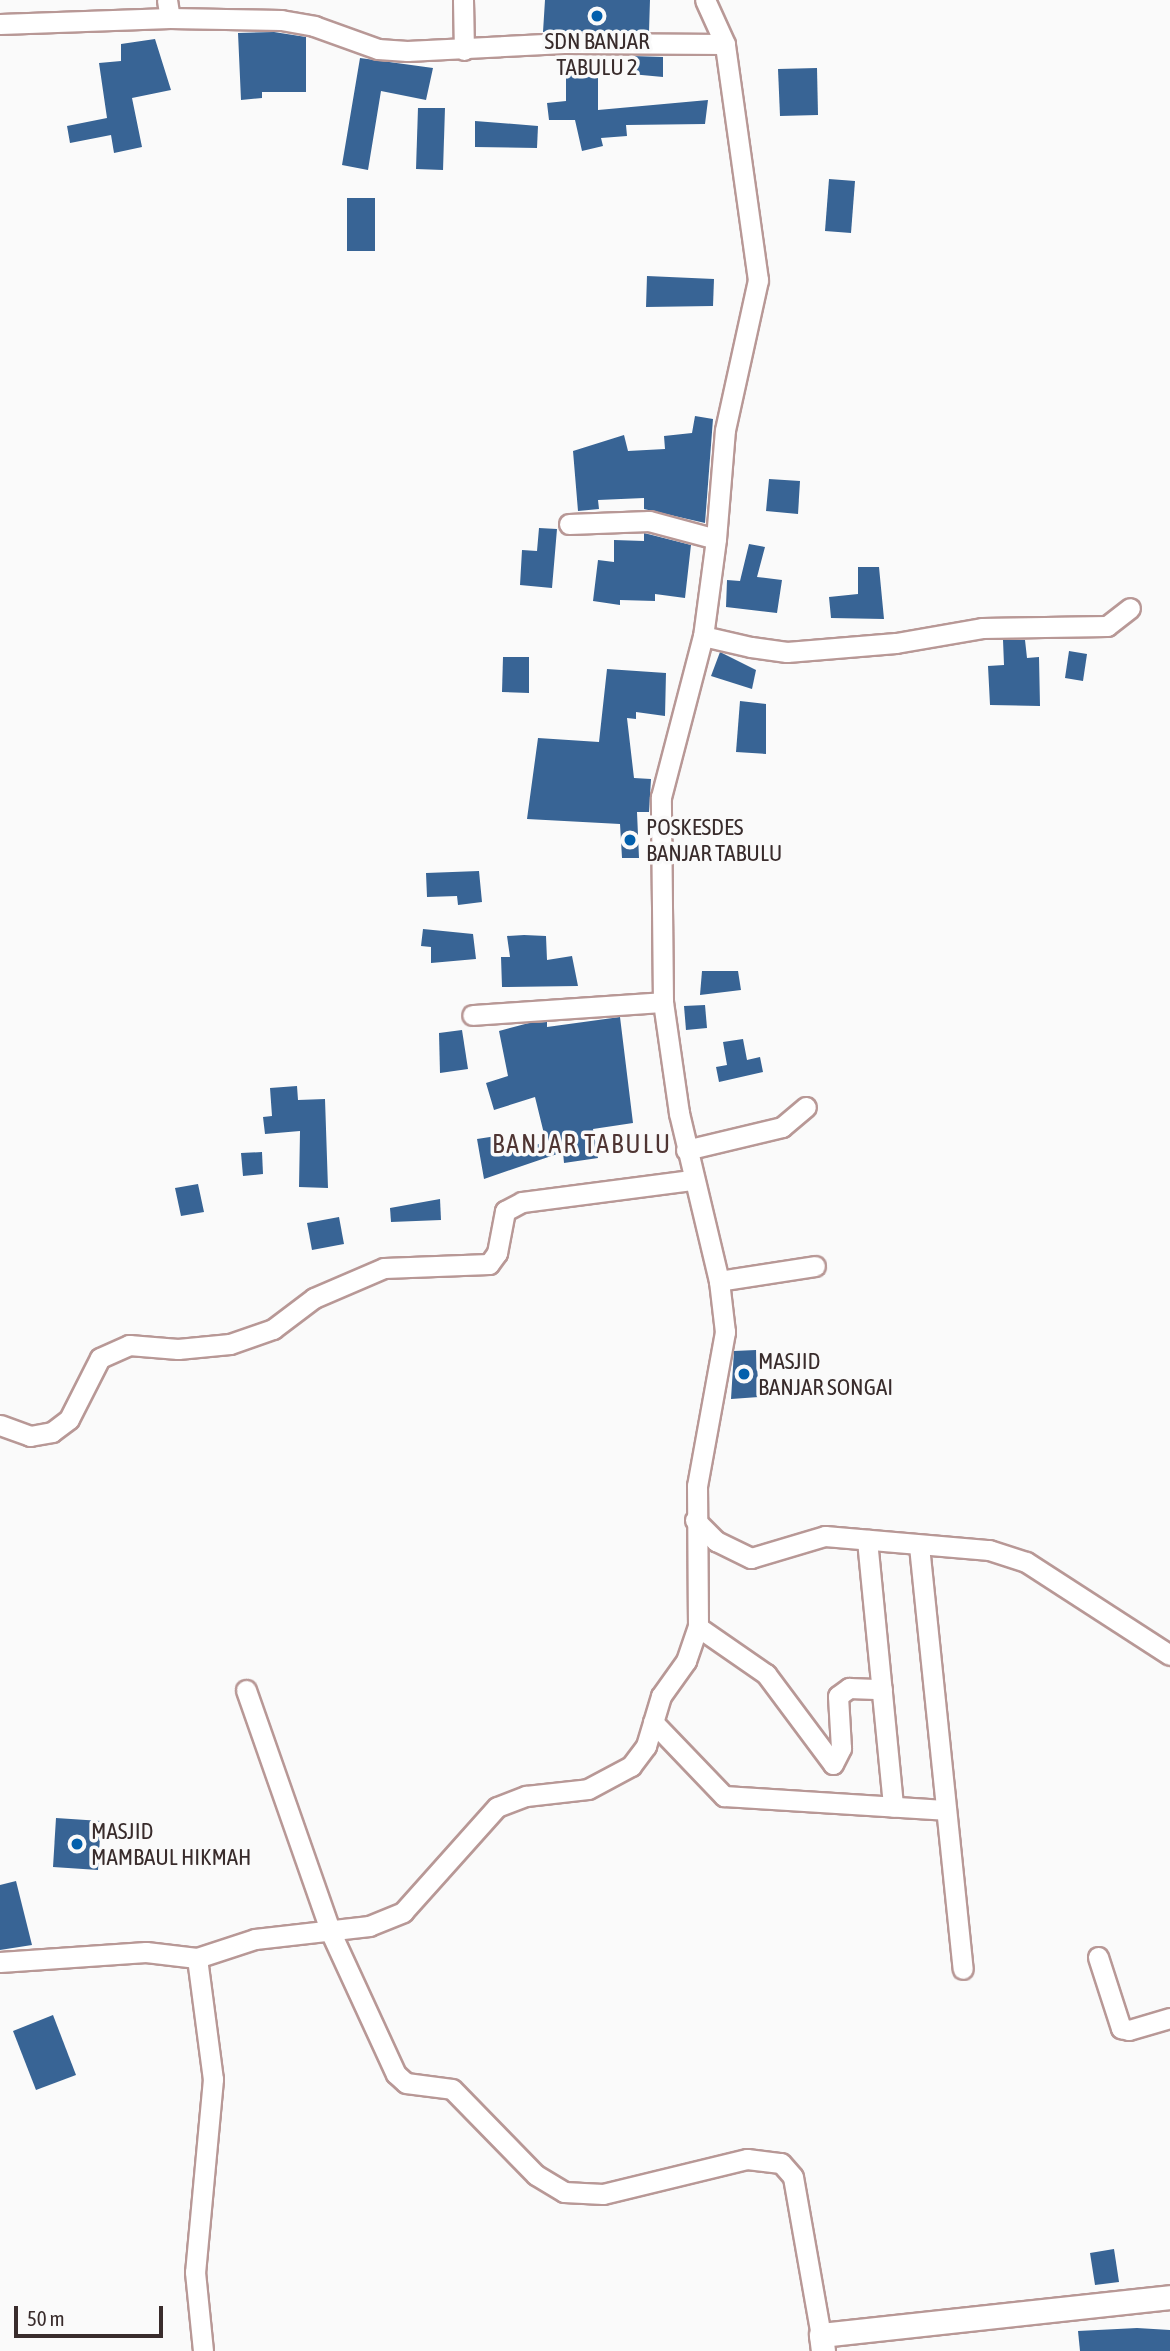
<!DOCTYPE html>
<html>
<head>
<meta charset="utf-8">
<style>
	body { margin:0 }
	#map { position:relative; width:1170px; height:2351px; overflow:hidden; background:#fafafa; font-family:"Asap Condensed",sans-serif }
	div>[style] { position:absolute }
	[style*='--x'] { left:calc(var(--x)*1px); top:calc(var(--y)*1px); width:calc(var(--w)*1px); rotate:calc(var(--a)*1deg) }
	.building>* { inset:0; background:#386495 }
	.roads { filter:drop-shadow(2px 0 #b89896) drop-shadow(-2px 0 #b89896) drop-shadow(0 2px #b89896) drop-shadow(0 -2px #b89896) }
	.minor>* { height:19px; margin:-9.5px; padding:0 9.5px; transform-origin:9.5px; border-radius:9.5px; background:#fff }
	.tertiary>* { height:23px; margin:-11.5px; padding:0 11.5px; transform-origin:11.5px; border-radius:11.5px; background:#fff }
	.dots>* { width:19px; height:19px; translate:-50% -50%; box-sizing:border-box; border:4px solid #fafafa; border-radius:50% }
	span { translate:-50% -50%; white-space:nowrap; text-align:center; line-height:1.15; -webkit-text-stroke:7px #fafafa; paint-order:stroke }
	.poi-label { font-size:23px; color:#392c2c }
	.left { translate:0 -50%; text-align:left }
	.quarter-label { font-size:26px; color:#4f3533; letter-spacing:2px }
	.scale { position:absolute; left:14px; top:2306px; width:149px; height:32px; box-sizing:border-box; border:4px solid #392c2c; border-top:0; padding-left:9px; font-size:21px; line-height:24px; white-space:nowrap; color:#392c2c; -webkit-text-stroke:5px #fafafa; paint-order:stroke }
</style>
</head>
<body>
<div id="map">
	<div class="building">
		<div style="clip-path:polygon(545px 0,650px 0,649px 31px,543px 32px)"></div>
		<div style="clip-path:polygon(274px 32px,306px 37px,306px 92px,262px 92px,262px 98px,241px 100px,238px 33px)"></div>
		<div style="clip-path:polygon(155px 39px,171px 90px,132px 98px,142px 147px,114px 153px,111px 135px,70px 143px,67px 126px,107px 118px,99px 63px,121px 61px,121px 44px)"></div>
		<div style="clip-path:polygon(632px 56px,663px 57px,663px 77px,631px 74px)"></div>
		<div style="clip-path:polygon(360px 58px,433px 68px,426px 100px,381px 91px,368px 170px,342px 165px)"></div>
		<div style="clip-path:polygon(817px 68px,818px 115px,780px 116px,778px 69px)"></div>
		<div style="clip-path:polygon(566px 71px,598px 71px,598px 110px,708px 100px,705px 124px,626px 125px,627px 136px,601px 138px,603px 146px,582px 151px,575px 120px,549px 120px,547px 103px,566px 101px)"></div>
		<div style="clip-path:polygon(418px 108px,445px 108px,443px 170px,416px 169px)"></div>
		<div style="clip-path:polygon(475px 121px,538px 126px,537px 148px,475px 147px)"></div>
		<div style="clip-path:polygon(829px 179px,855px 181px,851px 233px,825px 231px)"></div>
		<div style="clip-path:polygon(347px 198px,375px 198px,375px 251px,347px 251px)"></div>
		<div style="clip-path:polygon(647px 276px,714px 279px,713px 306px,646px 307px)"></div>
		<div style="clip-path:polygon(695px 416px,713px 419px,705px 523px,644px 509px,644px 498px,598px 500px,599px 509px,578px 511px,573px 451px,624px 435px,628px 451px,665px 449px,664px 436px,692px 433px)"></div>
		<div style="clip-path:polygon(769px 479px,800px 481px,798px 514px,766px 511px)"></div>
		<div style="clip-path:polygon(539px 528px,557px 529px,552px 588px,520px 585px,522px 550px,537px 551px)"></div>
		<div style="clip-path:polygon(644px 533px,691px 545px,685px 598px,655px 594px,655px 601px,620px 600px,620px 605px,593px 601px,598px 560px,614px 562px,614px 540px,644px 541px)"></div>
		<div style="clip-path:polygon(749px 544px,765px 547px,757px 577px,782px 580px,777px 613px,726px 607px,727px 580px,740px 581px)"></div>
		<div style="clip-path:polygon(858px 567px,879px 567px,884px 619px,831px 618px,829px 597px,858px 594px)"></div>
		<div style="clip-path:polygon(1003px 640px,1025px 640px,1027px 658px,1039px 657px,1040px 706px,990px 705px,988px 666px,1004px 665px)"></div>
		<div style="clip-path:polygon(1069px 651px,1087px 654px,1083px 681px,1065px 678px)"></div>
		<div style="clip-path:polygon(720px 652px,756px 670px,752px 689px,711px 676px)"></div>
		<div style="clip-path:polygon(503px 657px,529px 657px,529px 693px,502px 692px)"></div>
		<div style="clip-path:polygon(607px 669px,666px 673px,665px 716px,636px 712px,636px 719px,627px 718px,634px 778px,651px 779px,649px 812px,637px 812px,639px 858px,622px 858px,620px 824px,527px 819px,538px 738px,599px 742px)"></div>
		<div style="clip-path:polygon(740px 701px,766px 704px,766px 754px,736px 752px)"></div>
		<div style="clip-path:polygon(479px 871px,482px 902px,458px 905px,457px 896px,427px 897px,426px 873px)"></div>
		<div style="clip-path:polygon(423px 929px,473px 934px,476px 959px,431px 963px,431px 947px,421px 946px)"></div>
		<div style="clip-path:polygon(524px 935px,546px 936px,547px 960px,572px 956px,578px 986px,502px 987px,501px 957px,510px 957px,507px 936px)"></div>
		<div style="clip-path:polygon(702px 971px,738px 971px,741px 990px,700px 995px)"></div>
		<div style="clip-path:polygon(705px 1005px,707px 1028px,686px 1030px,684px 1006px)"></div>
		<div style="clip-path:polygon(620px 1017px,633px 1123px,593px 1129px,598px 1158px,564px 1163px,563px 1152px,484px 1179px,477px 1139px,503px 1135px,506px 1153px,546px 1142px,535px 1097px,494px 1110px,486px 1083px,508px 1076px,499px 1031px,529px 1023px,547px 1022px,547px 1027px)"></div>
		<div style="clip-path:polygon(462px 1030px,468px 1069px,440px 1073px,439px 1033px)"></div>
		<div style="clip-path:polygon(743px 1039px,747px 1060px,760px 1057px,763px 1072px,719px 1082px,716px 1067px,727px 1065px,723px 1042px)"></div>
		<div style="clip-path:polygon(297px 1086px,298px 1100px,325px 1099px,328px 1188px,299px 1187px,300px 1131px,265px 1134px,263px 1117px,272px 1116px,270px 1088px)"></div>
		<div style="clip-path:polygon(262px 1152px,263px 1174px,243px 1176px,241px 1153px)"></div>
		<div style="clip-path:polygon(198px 1184px,204px 1212px,181px 1216px,175px 1188px)"></div>
		<div style="clip-path:polygon(440px 1199px,441px 1220px,391px 1222px,390px 1208px)"></div>
		<div style="clip-path:polygon(339px 1217px,344px 1244px,312px 1250px,307px 1223px)"></div>
		<div style="clip-path:polygon(756px 1350px,759px 1397px,731px 1399px,734px 1351px)"></div>
		<div style="clip-path:polygon(56px 1818px,101px 1821px,98px 1870px,53px 1867px)"></div>
		<div style="clip-path:polygon(16px 1881px,32px 1945px,0 1950px,0 1885px)"></div>
		<div style="clip-path:polygon(53px 2015px,76px 2075px,36px 2090px,13px 2031px)"></div>
		<div style="clip-path:polygon(1114px 2249px,1119px 2282px,1095px 2285px,1090px 2253px)"></div>
		<div style="clip-path:polygon(1137px 2328px,1170px 2330px,1170px 2351px,1080px 2351px,1078px 2331px)"></div>
	</div>
	<div class="roads">
		<div class="minor">
			<div style="--x:167;--y:0;--w:18;--a:81"></div>
			<div style="--x:170;--y:18;--w:111;--a:1"></div>
			<div style="--x:281;--y:20;--w:34;--a:10"></div>
			<div style="--x:314;--y:26;--w:68;--a:19.8"></div>
			<div style="--x:378;--y:49;--w:29;--a:4"></div>
			<div style="--x:407;--y:51;--w:157;--a:-2.9"></div>
			<div style="--x:564;--y:43;--w:161;--a:0.4"></div>
			<div style="--x:725;--y:44;--w:48;--a:-114.4"></div>
			<div style="--x:463;--y:0;--w:50;--a:88.9"></div>
			<div style="--x:0;--y:24;--w:170;--a:-2"></div>
			<div style="--x:569;--y:524;--w:80;--a:-2.1"></div>
			<div style="--x:649;--y:521;--w:69;--a:15"></div>
			<div style="--x:716;--y:539;--w:98;--a:97.6"></div>
			<div style="--x:703;--y:636;--w:49;--a:12.9"></div>
			<div style="--x:751;--y:647;--w:36;--a:8"></div>
			<div style="--x:787;--y:652;--w:109;--a:-4.7"></div>
			<div style="--x:896;--y:643;--w:87;--a:-9.9"></div>
			<div style="--x:982;--y:628;--w:125;--a:-0.9"></div>
			<div style="--x:1107;--y:626;--w:29;--a:-38"></div>
			<div style="--x:716;--y:539;--w:109;--a:-85.3"></div>
			<div style="--x:725;--y:430;--w:154;--a:-77.6"></div>
			<div style="--x:758;--y:280;--w:238;--a:-98"></div>
			<div style="--x:663;--y:1002;--w:205;--a:-90.6"></div>
			<div style="--x:661;--y:797;--w:166;--a:-75.4"></div>
			<div style="--x:686;--y:1150;--w:99;--a:-13.5"></div>
			<div style="--x:782;--y:1127;--w:31;--a:-40"></div>
			<div style="--x:719;--y:1281;--w:97;--a:-8.9"></div>
			<div style="--x:0;--y:1425;--w:32;--a:20"></div>
			<div style="--x:30;--y:1436;--w:22;--a:-10"></div>
			<div style="--x:52;--y:1432;--w:21;--a:-37"></div>
			<div style="--x:69;--y:1419;--w:68;--a:-63.1"></div>
			<div style="--x:100;--y:1358;--w:32;--a:-24"></div>
			<div style="--x:129;--y:1345;--w:49;--a:4.7"></div>
			<div style="--x:178;--y:1349;--w:52;--a:-5.5"></div>
			<div style="--x:230;--y:1344;--w:46;--a:-19.2"></div>
			<div style="--x:273;--y:1329;--w:51;--a:-37.1"></div>
			<div style="--x:314;--y:1298;--w:76;--a:-23.2"></div>
			<div style="--x:384;--y:1268;--w:105;--a:-2.2"></div>
			<div style="--x:489;--y:1264;--w:14;--a:-54"></div>
			<div style="--x:497;--y:1253;--w:43;--a:-79.2"></div>
			<div style="--x:505;--y:1211;--w:19;--a:-28"></div>
			<div style="--x:522;--y:1202;--w:171;--a:-7.4"></div>
			<div style="--x:695;--y:1520;--w:30;--a:45"></div>
			<div style="--x:716;--y:1541;--w:39;--a:26"></div>
			<div style="--x:751;--y:1558;--w:77;--a:-16.6"></div>
			<div style="--x:825;--y:1536;--w:165;--a:4.9"></div>
			<div style="--x:989;--y:1550;--w:39;--a:18"></div>
			<div style="--x:1026;--y:1562;--w:171;--a:32.9"></div>
			<div style="--x:867;--y:1540;--w:268;--a:84.4"></div>
			<div style="--x:919;--y:1546;--w:425;--a:84.1"></div>
			<div style="--x:698;--y:1627;--w:83;--a:34.7"></div>
			<div style="--x:766;--y:1674;--w:112;--a:53.3"></div>
			<div style="--x:833;--y:1764;--w:18;--a:-63"></div>
			<div style="--x:841;--y:1748;--w:52;--a:-93.3"></div>
			<div style="--x:838;--y:1696;--w:14;--a:-36"></div>
			<div style="--x:849;--y:1688;--w:33;--a:2"></div>
			<div style="--x:246;--y:1690;--w:257;--a:70.7"></div>
			<div style="--x:331;--y:1933;--w:155;--a:65.3"></div>
			<div style="--x:396;--y:2074;--w:13;--a:42"></div>
			<div style="--x:406;--y:2083;--w:46;--a:7.4"></div>
			<div style="--x:452;--y:2089;--w:120;--a:45.7"></div>
			<div style="--x:536;--y:2175;--w:33;--a:31"></div>
			<div style="--x:564;--y:2192;--w:39;--a:3"></div>
			<div style="--x:603;--y:2194;--w:148;--a:-13.7"></div>
			<div style="--x:747;--y:2159;--w:34;--a:7"></div>
			<div style="--x:781;--y:2163;--w:18;--a:49"></div>
			<div style="--x:793;--y:2177;--w:160;--a:80"></div>
			<div style="--x:653;--y:1722;--w:103;--a:46.2"></div>
			<div style="--x:724;--y:1796;--w:221;--a:3.6"></div>
			<div style="--x:1098;--y:1957;--w:75;--a:72.1"></div>
			<div style="--x:1121;--y:2028;--w:8;--a:14"></div>
			<div style="--x:1129;--y:2030;--w:43;--a:-16.3"></div>
			<div style="--x:197;--y:1958;--w:122;--a:82.5"></div>
			<div style="--x:213;--y:2079;--w:194;--a:95.3"></div>
			<div style="--x:195;--y:2272;--w:79;--a:84.2"></div>
			<div style="--x:0;--y:1962;--w:146;--a:-3.9"></div>
			<div style="--x:146;--y:1952;--w:51;--a:6.7"></div>
			<div style="--x:197;--y:1958;--w:61;--a:-18.1"></div>
			<div style="--x:255;--y:1939;--w:115;--a:-6.5"></div>
			<div style="--x:369;--y:1926;--w:37;--a:-22"></div>
			<div style="--x:403;--y:1912;--w:141;--a:-48.2"></div>
			<div style="--x:497;--y:1807;--w:31;--a:-21"></div>
			<div style="--x:526;--y:1796;--w:62;--a:-6.4"></div>
			<div style="--x:588;--y:1789;--w:49;--a:-28.1"></div>
			<div style="--x:631;--y:1766;--w:25;--a:-53"></div>
			<div style="--x:646;--y:1746;--w:52;--a:-73.3"></div>
			<div style="--x:661;--y:1696;--w:43;--a:-54.5"></div>
			<div style="--x:686;--y:1661;--w:36;--a:-71"></div>
			<div style="--x:698;--y:1627;--w:141;--a:-90.4"></div>
			<div style="--x:697;--y:1486;--w:157;--a:-79.7"></div>
			<div style="--x:725;--y:1332;--w:51;--a:-96.7"></div>
			<div style="--x:719;--y:1281;--w:173;--a:-103.4"></div>
			<div style="--x:679;--y:1113;--w:112;--a:-98.2"></div>
			<div style="--x:663;--y:1002;--w:191;--a:176.1"></div>
		</div>
		<div class="tertiary">
			<div style="--x:823;--y:2351;--w:16;--a:-97"></div>
			<div style="--x:821;--y:2335;--w:351;--a:-6.2"></div>
		</div>
	</div>
	<div class="dots">
		<div style="left:597px;top:16px;background:#025fac"></div>
		<div style="left:630px;top:840px;background:#025fac"></div>
		<div style="left:744px;top:1374px;background:#025fac"></div>
		<div style="left:77px;top:1844px;background:#025fac"></div>
	</div>
	<div class="poi-label">
		<span style="left:597px;top:54px">SDN BANJAR<br>TABULU 2</span>
		<span class="left" style="left:646px;top:840px">POSKESDES<br>BANJAR TABULU</span>
		<span class="left" style="left:758px;top:1374px">MASJID<br>BANJAR SONGAI</span>
		<span class="left" style="left:91px;top:1844px">MASJID<br>MAMBAUL HIKMAH</span>
	</div>
	<div class="quarter-label">
		<span style="left:582px;top:1145px">BANJAR TABULU</span>
	</div>
	<div class="scale">50 m</div>
</div>
</body>
</html>
